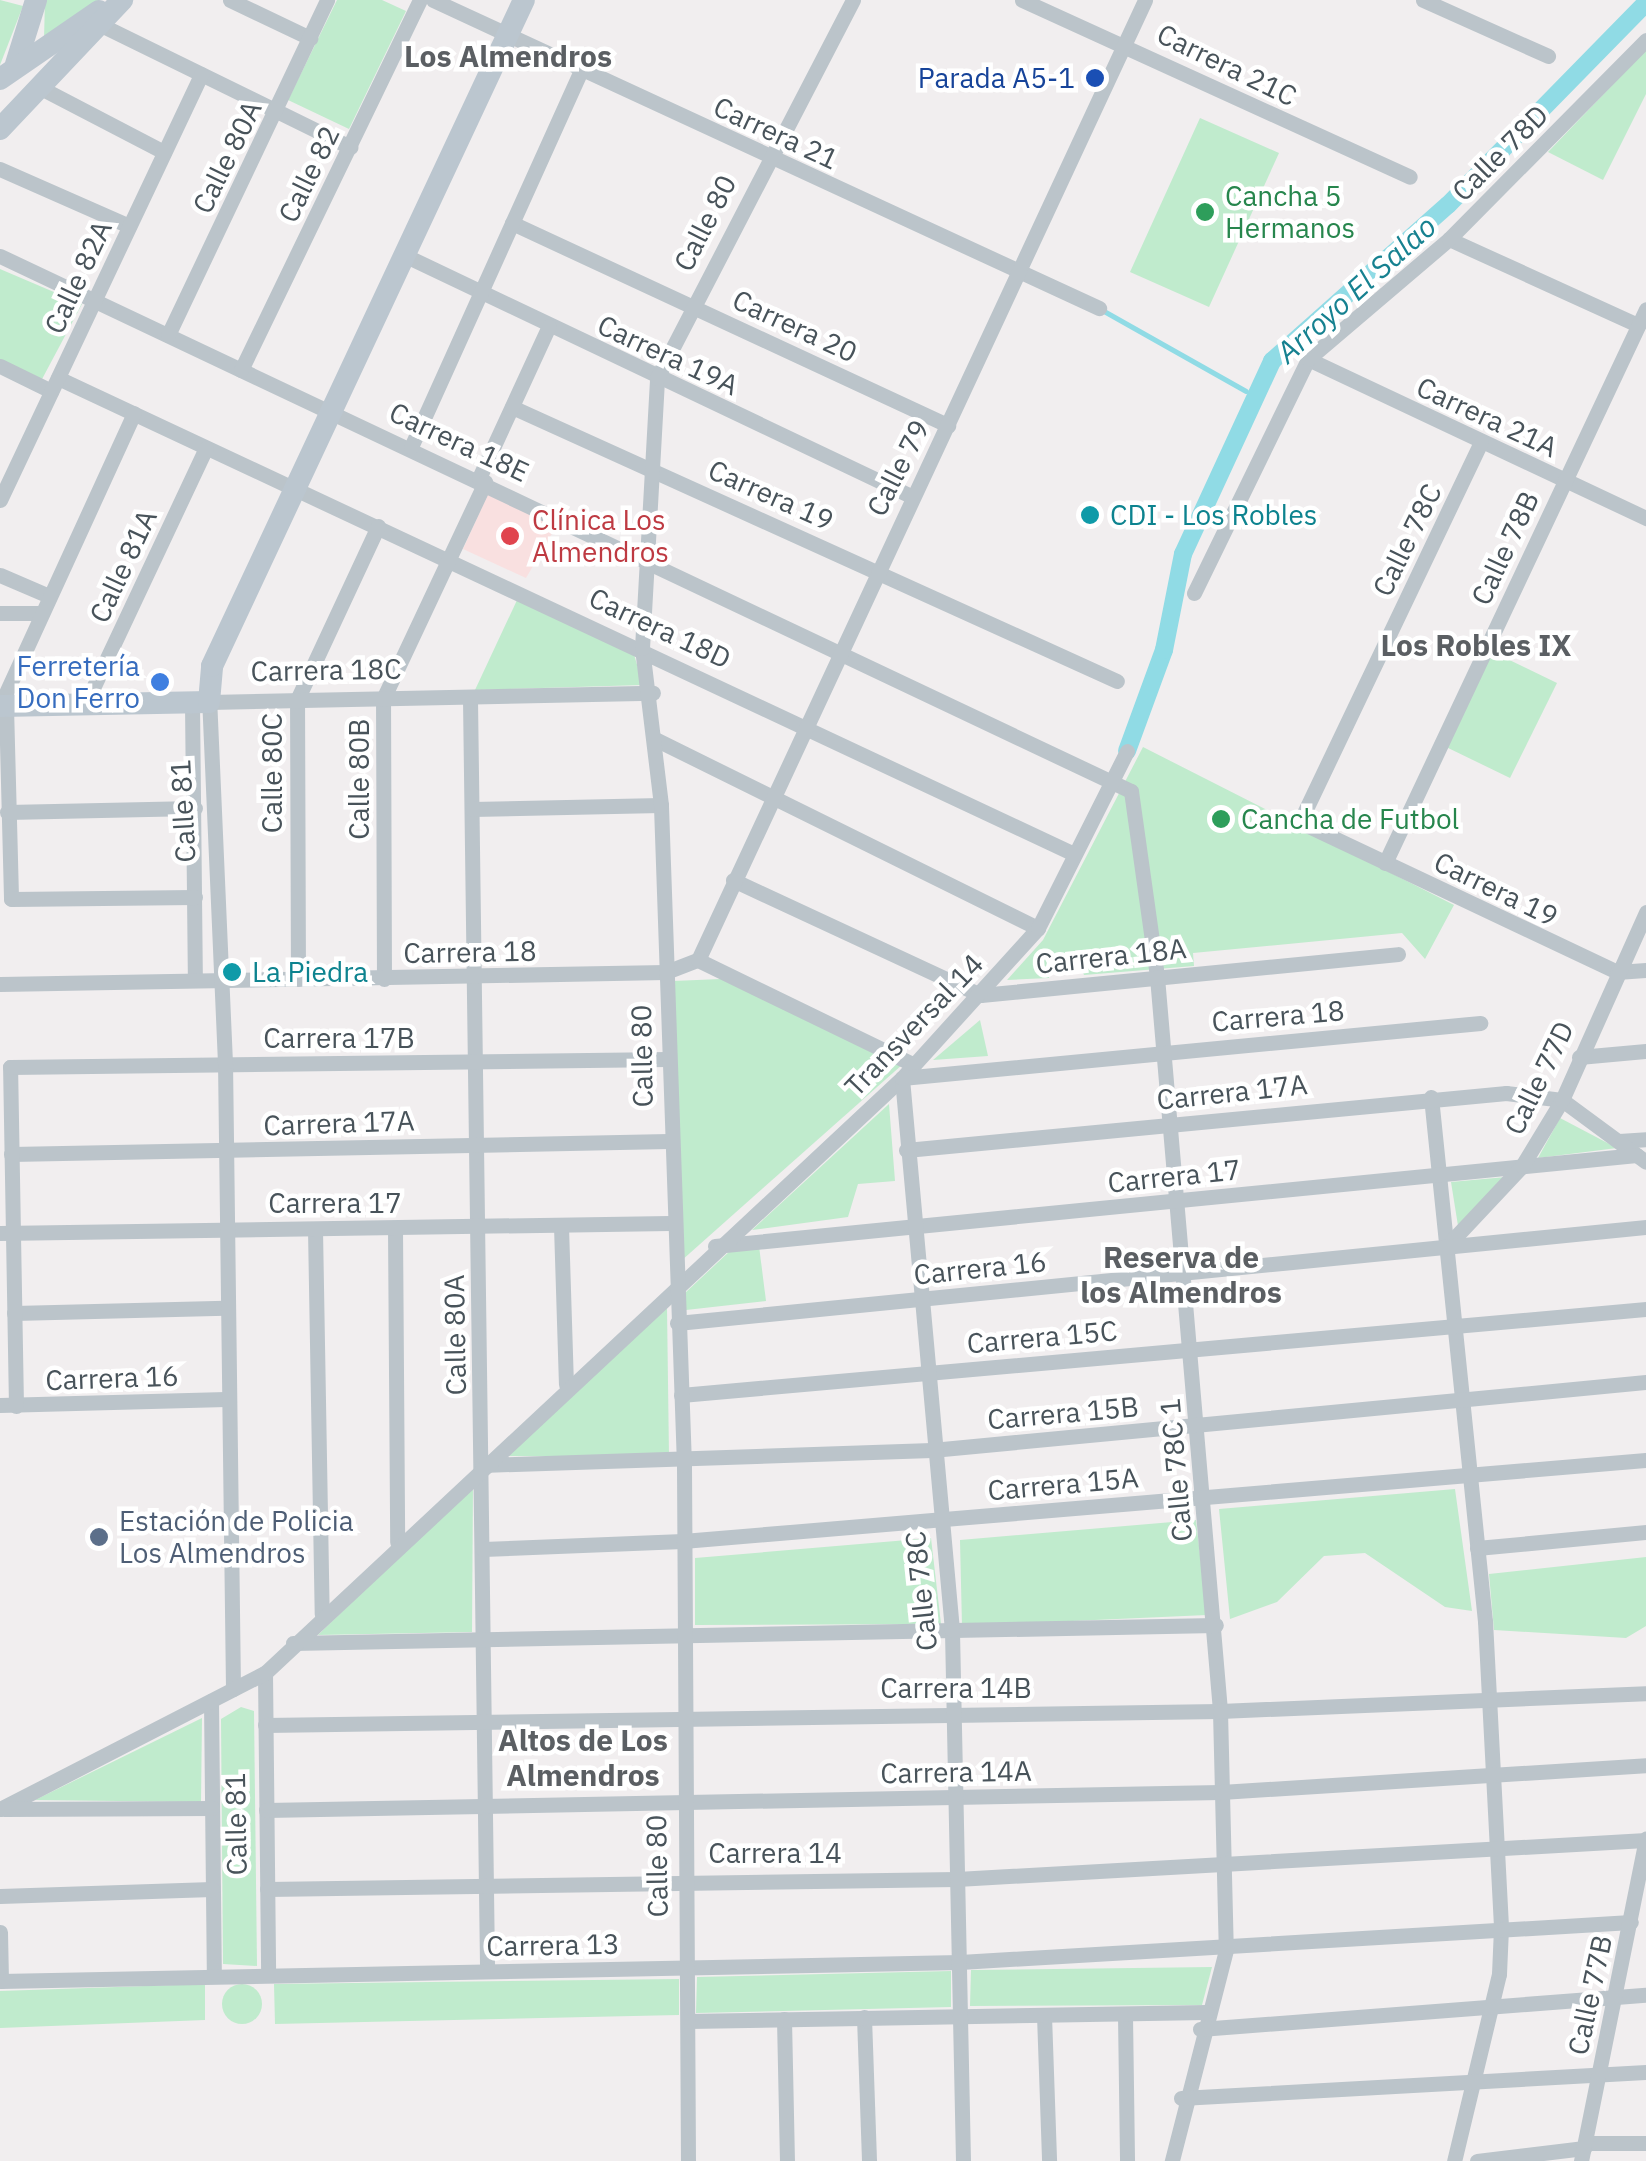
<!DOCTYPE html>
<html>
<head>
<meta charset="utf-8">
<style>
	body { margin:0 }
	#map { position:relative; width:1646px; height:2161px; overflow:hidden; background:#f1eeef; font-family:"IBM Plex Sans",sans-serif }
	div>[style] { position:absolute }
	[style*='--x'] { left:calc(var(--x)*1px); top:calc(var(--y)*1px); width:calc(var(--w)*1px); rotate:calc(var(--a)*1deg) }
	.medical>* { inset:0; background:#f9e0e0 }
	.green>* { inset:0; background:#c0ebcd }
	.round { border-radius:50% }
	.stream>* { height:5px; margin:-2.5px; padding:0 2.5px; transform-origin:2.5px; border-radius:2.5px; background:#90dbe5 }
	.canal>* { height:18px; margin:-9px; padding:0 9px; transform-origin:9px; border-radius:9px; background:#90dbe5 }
	.street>* { height:15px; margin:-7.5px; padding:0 7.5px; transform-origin:7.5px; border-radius:7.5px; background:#bbc4ca }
	.secondary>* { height:22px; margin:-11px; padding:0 11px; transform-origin:11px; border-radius:11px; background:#bbc6cf }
	.dots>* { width:28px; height:28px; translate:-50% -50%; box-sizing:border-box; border:5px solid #fff; border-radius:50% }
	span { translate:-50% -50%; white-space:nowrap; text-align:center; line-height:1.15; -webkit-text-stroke:9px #fff; paint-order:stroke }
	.street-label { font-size:28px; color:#48535a }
	.transit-label { font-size:28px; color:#164399 }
	.right { translate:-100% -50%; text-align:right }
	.leisure-label { font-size:28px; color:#27864d }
	.left { translate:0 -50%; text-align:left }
	.culture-label { font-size:28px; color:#0d838f }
	.health-label { font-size:28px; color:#be3a42 }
	.shop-label { font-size:28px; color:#366cbe }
	.service-label { font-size:28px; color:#4e5e75 }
	.neighbourhood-label { font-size:30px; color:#5b5f63; font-weight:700 }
	.water-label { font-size:30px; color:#168190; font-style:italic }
</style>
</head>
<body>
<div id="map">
	<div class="medical">
		<div style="clip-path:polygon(488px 494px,557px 525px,526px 578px,463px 549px)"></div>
	</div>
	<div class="green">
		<div style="clip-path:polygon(0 0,23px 6px,0 65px)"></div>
		<div style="clip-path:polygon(45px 0,100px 0,44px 39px)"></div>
		<div style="clip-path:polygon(337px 0,382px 0,406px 11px,349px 129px,288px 100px)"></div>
		<div style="clip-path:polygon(1646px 50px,1646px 94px,1603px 180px,1548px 152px)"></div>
		<div style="clip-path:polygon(1200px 118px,1279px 153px,1209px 307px,1130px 272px)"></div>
		<div style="clip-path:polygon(0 269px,82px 304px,41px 381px,0 361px)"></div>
		<div style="clip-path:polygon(518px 598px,633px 651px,643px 685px,475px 690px)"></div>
		<div style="clip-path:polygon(1491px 651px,1557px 683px,1510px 778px,1444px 746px)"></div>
		<div style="clip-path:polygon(1143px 747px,1454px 905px,1425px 959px,1402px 933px,1193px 953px,1194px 966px,1084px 975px,1080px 965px,1049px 967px,1049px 978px,1007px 980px,1043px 940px)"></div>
		<div style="clip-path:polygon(721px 979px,903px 1064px,681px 1261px,673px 981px)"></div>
		<div style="clip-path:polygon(980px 1020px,988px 1056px,933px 1060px)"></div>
		<div style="clip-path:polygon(889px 1104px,895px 1181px,858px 1184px,848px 1217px,752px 1230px)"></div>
		<div style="clip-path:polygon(1560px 1118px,1617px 1148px,1538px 1158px)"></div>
		<div style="clip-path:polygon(1506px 1177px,1459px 1232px,1451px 1182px)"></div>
		<div style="clip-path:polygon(759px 1246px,766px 1301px,686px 1310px,685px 1293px,731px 1250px)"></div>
		<div style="clip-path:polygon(667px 1308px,669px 1457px,503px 1456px)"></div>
		<div style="clip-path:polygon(473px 1485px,472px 1632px,318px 1635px)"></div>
		<div style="clip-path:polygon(1455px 1489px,1472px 1611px,1445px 1607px,1365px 1553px,1324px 1556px,1277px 1602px,1230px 1619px,1219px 1509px)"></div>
		<div style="clip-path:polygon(1196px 1520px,1207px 1615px,962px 1626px,960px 1540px)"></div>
		<div style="clip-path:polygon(931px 1538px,941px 1624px,695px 1625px,695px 1558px)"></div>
		<div style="clip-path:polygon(1646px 1557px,1646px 1626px,1626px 1638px,1494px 1630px,1489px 1574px)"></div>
		<div style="clip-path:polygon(241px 1707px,254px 1711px,257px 1966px,223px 1964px,221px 1719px)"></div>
		<div style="clip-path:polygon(202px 1718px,201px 1802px,35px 1800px)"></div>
		<div style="clip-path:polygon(1212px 1967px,1202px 2005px,970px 2006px,971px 1970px)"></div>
		<div style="clip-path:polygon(951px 1971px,951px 2007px,696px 2013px,697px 1977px)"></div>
		<div style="clip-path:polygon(679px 1979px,679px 2015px,275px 2024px,274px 1984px)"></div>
		<div class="round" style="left:222px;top:1984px;width:40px;height:40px"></div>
		<div style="clip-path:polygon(205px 1984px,205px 2020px,0 2028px,0 1991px)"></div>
	</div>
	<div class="stream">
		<div style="--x:1102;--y:310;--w:165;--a:29.4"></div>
	</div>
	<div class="canal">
		<div style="--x:1127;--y:751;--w:108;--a:-69.9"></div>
		<div style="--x:1164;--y:650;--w:98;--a:-78.8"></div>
		<div style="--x:1183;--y:554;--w:213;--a:-65.2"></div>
		<div style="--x:1272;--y:361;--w:235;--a:-41.6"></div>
		<div style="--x:1448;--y:205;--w:283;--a:-45.6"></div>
	</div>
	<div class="street">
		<div style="--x:230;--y:0;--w:89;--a:25.4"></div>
		<div style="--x:433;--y:0;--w:734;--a:24.82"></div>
		<div style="--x:1022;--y:0;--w:426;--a:24.5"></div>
		<div style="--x:1423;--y:0;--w:137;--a:24.1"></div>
		<div style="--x:99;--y:24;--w:280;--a:26.1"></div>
		<div style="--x:39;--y:87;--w:141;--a:27.5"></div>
		<div style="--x:0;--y:169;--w:141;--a:23.8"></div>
		<div style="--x:512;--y:223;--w:481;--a:24.9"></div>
		<div style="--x:1449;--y:239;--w:208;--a:24.5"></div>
		<div style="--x:0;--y:256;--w:1251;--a:25.32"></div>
		<div style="--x:1131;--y:791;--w:188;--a:82"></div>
		<div style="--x:1157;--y:977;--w:737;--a:85.09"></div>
		<div style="--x:1220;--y:1711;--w:239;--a:88.6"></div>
		<div style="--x:1226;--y:1950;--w:218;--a:104.4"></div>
		<div style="--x:406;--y:256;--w:559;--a:25.42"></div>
		<div style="--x:168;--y:335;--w:371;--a:-64.6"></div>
		<div style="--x:1308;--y:359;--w:374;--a:25.2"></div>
		<div style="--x:0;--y:366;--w:57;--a:26.1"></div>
		<div style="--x:241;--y:370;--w:411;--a:-64.2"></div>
		<div style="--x:58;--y:378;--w:1122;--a:25.1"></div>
		<div style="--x:512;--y:407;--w:664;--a:24.37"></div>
		<div style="--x:1481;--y:442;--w:421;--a:115.5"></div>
		<div style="--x:1300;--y:822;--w:351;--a:25.3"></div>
		<div style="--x:1617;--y:972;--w:29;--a:-4"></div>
		<div style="--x:411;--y:447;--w:414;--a:-65.7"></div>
		<div style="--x:479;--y:478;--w:167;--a:-65.3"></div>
		<div style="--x:0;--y:500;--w:471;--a:-64.7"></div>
		<div style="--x:0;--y:575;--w:53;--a:23.2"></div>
		<div style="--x:1194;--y:593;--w:260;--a:-64"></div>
		<div style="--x:1308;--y:359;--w:185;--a:-40.4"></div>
		<div style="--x:1449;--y:239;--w:280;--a:-45.3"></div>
		<div style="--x:0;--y:613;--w:40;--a:0"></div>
		<div style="--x:470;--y:699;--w:1271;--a:89.23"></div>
		<div style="--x:192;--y:703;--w:277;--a:89.4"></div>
		<div style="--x:85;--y:705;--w:284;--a:-64.8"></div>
		<div style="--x:0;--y:706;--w:322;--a:-65.4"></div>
		<div style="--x:6;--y:706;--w:193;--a:88.5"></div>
		<div style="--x:11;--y:899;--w:184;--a:-0.6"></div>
		<div style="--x:657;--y:740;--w:425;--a:26.3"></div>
		<div style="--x:472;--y:809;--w:189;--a:-1.2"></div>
		<div style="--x:7;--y:812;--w:188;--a:-1.2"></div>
		<div style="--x:1385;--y:863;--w:612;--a:-64.77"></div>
		<div style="--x:733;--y:880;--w:273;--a:24.9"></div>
		<div style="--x:981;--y:995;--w:419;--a:-5.6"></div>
		<div style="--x:698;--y:960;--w:1059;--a:-65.03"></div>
		<div style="--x:298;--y:979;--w:279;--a:-90.2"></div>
		<div style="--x:297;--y:700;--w:192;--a:-65"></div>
		<div style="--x:384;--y:979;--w:280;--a:-90.2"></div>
		<div style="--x:383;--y:699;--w:240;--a:-64.8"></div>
		<div style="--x:0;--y:984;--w:666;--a:-1.03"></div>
		<div style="--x:666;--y:972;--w:34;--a:-21"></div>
		<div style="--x:698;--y:960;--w:240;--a:25.9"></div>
		<div style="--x:1579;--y:1057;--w:67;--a:-5.1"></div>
		<div style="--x:1431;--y:1097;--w:527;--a:84.12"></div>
		<div style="--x:1485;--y:1621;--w:307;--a:87"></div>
		<div style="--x:1501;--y:1928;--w:46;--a:92.5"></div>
		<div style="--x:1499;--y:1974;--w:192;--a:103.5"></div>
		<div style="--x:1619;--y:1141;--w:27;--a:-4"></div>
		<div style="--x:906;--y:1150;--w:603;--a:-5.43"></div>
		<div style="--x:1506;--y:1093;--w:56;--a:7.1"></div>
		<div style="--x:1562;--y:1100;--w:104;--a:36.4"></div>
		<div style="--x:11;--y:1154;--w:658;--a:-1.13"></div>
		<div style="--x:561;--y:1226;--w:158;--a:88.2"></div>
		<div style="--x:395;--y:1228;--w:314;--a:89.6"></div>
		<div style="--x:315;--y:1229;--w:385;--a:89"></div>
		<div style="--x:0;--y:1233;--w:670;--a:-0.86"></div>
		<div style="--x:715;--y:1246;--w:926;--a:-5.64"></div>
		<div style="--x:1446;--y:1247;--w:111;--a:-46.8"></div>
		<div style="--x:1522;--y:1166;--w:77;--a:-58.8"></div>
		<div style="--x:1562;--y:1100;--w:206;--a:-65.9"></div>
		<div style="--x:14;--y:1313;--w:211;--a:-1.4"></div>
		<div style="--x:677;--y:1323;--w:974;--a:-5.66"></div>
		<div style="--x:681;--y:1395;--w:969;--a:-5.09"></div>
		<div style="--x:0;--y:1405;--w:226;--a:-1.5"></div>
		<div style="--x:16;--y:1406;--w:339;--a:-91"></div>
		<div style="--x:10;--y:1067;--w:658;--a:-0.7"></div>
		<div style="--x:482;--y:1465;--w:450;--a:-1.9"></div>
		<div style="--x:932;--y:1450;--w:717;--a:-5.44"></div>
		<div style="--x:1477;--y:1548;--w:170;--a:-5.4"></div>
		<div style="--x:483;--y:1549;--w:200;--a:-2.3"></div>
		<div style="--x:683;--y:1541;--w:966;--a:-4.81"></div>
		<div style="--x:293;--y:1643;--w:923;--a:-1.12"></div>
		<div style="--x:265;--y:1673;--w:301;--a:89.4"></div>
		<div style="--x:233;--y:1689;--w:626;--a:-90.73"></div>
		<div style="--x:225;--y:1063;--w:361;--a:-92.5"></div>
		<div style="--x:209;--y:702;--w:444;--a:-1.2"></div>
		<div style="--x:211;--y:1701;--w:274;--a:89.4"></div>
		<div style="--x:265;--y:1725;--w:955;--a:-0.84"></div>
		<div style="--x:1220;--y:1711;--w:426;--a:-2.4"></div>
		<div style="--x:0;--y:1809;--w:298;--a:-27.2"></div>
		<div style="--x:265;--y:1673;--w:872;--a:-43.05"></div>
		<div style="--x:902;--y:1078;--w:202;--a:-47.8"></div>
		<div style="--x:1038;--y:928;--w:198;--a:-63.3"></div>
		<div style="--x:4;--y:1809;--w:208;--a:-0.3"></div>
		<div style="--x:266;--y:1810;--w:955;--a:-1.08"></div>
		<div style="--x:1221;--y:1792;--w:426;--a:-3.6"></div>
		<div style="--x:267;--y:1889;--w:690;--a:-0.83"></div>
		<div style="--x:957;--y:1879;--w:690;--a:-3.24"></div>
		<div style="--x:0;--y:1896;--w:212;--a:-1.9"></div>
		<div style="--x:0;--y:1932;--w:49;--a:88.8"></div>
		<div style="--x:0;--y:1981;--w:960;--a:-1.13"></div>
		<div style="--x:960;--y:1962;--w:672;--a:-3.41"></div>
		<div style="--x:1044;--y:2015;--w:146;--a:88"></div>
		<div style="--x:1125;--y:2015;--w:146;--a:89.2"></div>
		<div style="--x:864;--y:2017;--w:144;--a:88"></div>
		<div style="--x:784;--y:2019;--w:142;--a:88.8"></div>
		<div style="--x:688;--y:2021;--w:518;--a:-1"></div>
		<div style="--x:1200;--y:2029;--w:447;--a:-4.4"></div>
		<div style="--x:1181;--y:2098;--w:466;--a:-3.2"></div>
		<div style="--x:1585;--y:2143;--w:61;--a:0"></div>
		<div style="--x:688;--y:2161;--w:696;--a:-90.33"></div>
		<div style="--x:684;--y:1465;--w:660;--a:-92"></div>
		<div style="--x:661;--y:805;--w:158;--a:-96.9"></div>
		<div style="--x:642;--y:648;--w:270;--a:-86.8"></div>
		<div style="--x:657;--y:378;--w:426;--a:-62.6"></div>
		<div style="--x:963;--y:2161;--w:531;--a:-91.19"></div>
		<div style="--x:952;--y:1630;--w:554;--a:-95.18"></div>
		<div style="--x:902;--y:1078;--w:581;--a:-5.44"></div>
		<div style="--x:1477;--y:2161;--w:108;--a:-6.9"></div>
		<div style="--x:1581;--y:2161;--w:329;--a:-78.6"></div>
	</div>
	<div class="secondary">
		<div style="--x:16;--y:64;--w:67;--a:-72.6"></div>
		<div style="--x:0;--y:79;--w:120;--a:-34.5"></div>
		<div style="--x:0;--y:129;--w:178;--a:-46.6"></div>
		<div style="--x:0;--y:706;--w:209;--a:-1.1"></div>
		<div style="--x:209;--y:702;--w:36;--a:-85"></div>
		<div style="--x:212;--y:666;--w:735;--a:-64.9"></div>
	</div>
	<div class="dots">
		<div style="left:1095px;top:78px;background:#1a4fb4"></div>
		<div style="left:1205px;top:212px;background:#2e9e5b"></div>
		<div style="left:1090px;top:515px;background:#0f9aa8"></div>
		<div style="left:510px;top:536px;background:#e0444e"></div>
		<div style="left:160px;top:682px;background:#3f7fe0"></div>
		<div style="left:1221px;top:819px;background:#2e9e5b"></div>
		<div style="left:232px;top:972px;background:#0f9aa8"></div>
		<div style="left:99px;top:1537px;background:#5c6f8a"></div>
	</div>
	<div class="street-label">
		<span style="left:1227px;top:65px;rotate:26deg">Carrera 21C</span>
		<span style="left:776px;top:133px;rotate:25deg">Carrera 21</span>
		<span style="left:1500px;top:153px;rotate:-45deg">Calle 78D</span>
		<span style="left:227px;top:157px;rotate:-64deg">Calle 80A</span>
		<span style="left:309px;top:174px;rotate:-64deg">Calle 82</span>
		<span style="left:705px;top:223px;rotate:-63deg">Calle 80</span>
		<span style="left:78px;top:277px;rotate:-65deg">Calle 82A</span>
		<span style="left:795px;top:326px;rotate:25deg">Carrera 20</span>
		<span style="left:668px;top:355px;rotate:25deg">Carrera 19A</span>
		<span style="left:1487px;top:417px;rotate:25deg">Carrera 21A</span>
		<span style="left:459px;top:442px;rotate:25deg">Carrera 18E</span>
		<span style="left:898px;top:468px;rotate:-63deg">Calle 79</span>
		<span style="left:771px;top:495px;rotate:24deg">Carrera 19</span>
		<span style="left:1407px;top:540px;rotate:-64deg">Calle 78C</span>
		<span style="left:1505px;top:548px;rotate:-65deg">Calle 78B</span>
		<span style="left:123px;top:566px;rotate:-65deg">Calle 81A</span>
		<span style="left:660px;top:628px;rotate:25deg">Carrera 18D</span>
		<span style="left:326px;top:670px;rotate:-1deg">Carrera 18C</span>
		<span style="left:272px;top:773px;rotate:-90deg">Calle 80C</span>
		<span style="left:359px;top:779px;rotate:-90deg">Calle 80B</span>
		<span style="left:183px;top:811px;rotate:-93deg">Calle 81</span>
		<span style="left:1496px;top:889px;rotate:26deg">Carrera 19</span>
		<span style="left:470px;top:952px;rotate:-1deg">Carrera 18</span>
		<span style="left:1111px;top:956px;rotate:-6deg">Carrera 18A</span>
		<span style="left:1278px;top:1016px;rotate:-5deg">Carrera 18</span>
		<span style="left:914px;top:1025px;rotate:-46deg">Transversal 14</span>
		<span style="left:339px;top:1038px">Carrera 17B</span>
		<span style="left:642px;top:1056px;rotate:-91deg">Calle 80</span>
		<span style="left:1539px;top:1078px;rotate:-64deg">Calle 77D</span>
		<span style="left:1232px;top:1092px;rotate:-6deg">Carrera 17A</span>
		<span style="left:339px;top:1123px;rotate:-2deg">Carrera 17A</span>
		<span style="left:1174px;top:1176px;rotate:-6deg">Carrera 17</span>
		<span style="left:335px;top:1203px">Carrera 17</span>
		<span style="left:980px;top:1268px;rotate:-6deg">Carrera 16</span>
		<span style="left:455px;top:1335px;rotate:-91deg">Calle 80A</span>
		<span style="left:1042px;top:1337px;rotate:-5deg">Carrera 15C</span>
		<span style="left:112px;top:1378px;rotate:-2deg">Carrera 16</span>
		<span style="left:1063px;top:1413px;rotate:-5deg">Carrera 15B</span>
		<span style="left:1176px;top:1470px;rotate:-95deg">Calle 78C 1</span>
		<span style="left:1063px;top:1484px;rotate:-5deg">Carrera 15A</span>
		<span style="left:921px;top:1591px;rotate:-96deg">Calle 78C</span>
		<span style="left:956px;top:1688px">Carrera 14B</span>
		<span style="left:956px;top:1772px;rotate:-1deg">Carrera 14A</span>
		<span style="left:236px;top:1824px;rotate:-91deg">Calle 81</span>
		<span style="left:775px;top:1853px">Carrera 14</span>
		<span style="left:657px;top:1866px;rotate:-91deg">Calle 80</span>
		<span style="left:553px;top:1945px;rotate:-1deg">Carrera 13</span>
		<span style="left:1590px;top:1995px;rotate:-78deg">Calle 77B</span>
	</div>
	<div class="transit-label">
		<span class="right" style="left:1075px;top:78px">Parada A5-1</span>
	</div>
	<div class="leisure-label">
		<span class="left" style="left:1225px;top:212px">Cancha 5<br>Hermanos</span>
		<span class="left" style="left:1241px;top:819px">Cancha de Futbol</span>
	</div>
	<div class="culture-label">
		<span class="left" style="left:1110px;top:515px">CDI - Los Robles</span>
		<span class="left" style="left:252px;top:972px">La Piedra</span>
	</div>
	<div class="health-label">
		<span class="left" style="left:532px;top:536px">Clínica Los<br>Almendros</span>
	</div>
	<div class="shop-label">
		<span class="right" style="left:140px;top:682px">Ferretería<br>Don Ferro</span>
	</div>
	<div class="service-label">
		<span class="left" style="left:119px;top:1537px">Estación de Policia<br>Los Almendros</span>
	</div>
	<div class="neighbourhood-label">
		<span style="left:508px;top:56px">Los Almendros</span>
		<span style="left:1476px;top:645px">Los Robles IX</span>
		<span style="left:1181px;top:1274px">Reserva de<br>los Almendros</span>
		<span style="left:583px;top:1757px">Altos de Los<br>Almendros</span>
	</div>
	<div class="water-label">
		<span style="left:1356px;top:289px;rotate:-42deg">Arroyo El Salao</span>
	</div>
</div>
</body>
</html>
